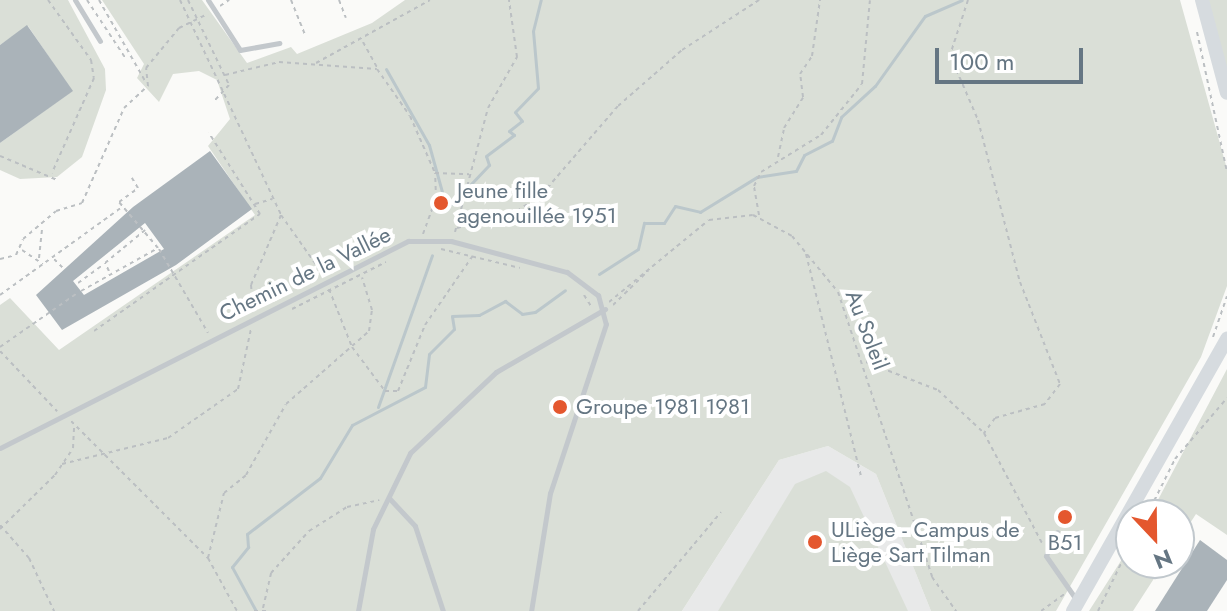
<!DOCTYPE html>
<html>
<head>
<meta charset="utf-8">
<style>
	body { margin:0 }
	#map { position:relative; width:1227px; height:611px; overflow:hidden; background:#fafaf8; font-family:Jost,sans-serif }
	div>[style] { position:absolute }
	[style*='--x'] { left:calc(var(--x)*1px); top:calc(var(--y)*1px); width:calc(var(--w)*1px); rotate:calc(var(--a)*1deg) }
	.built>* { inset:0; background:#e8e9e9 }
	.green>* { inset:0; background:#dadfd7 }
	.stream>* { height:3px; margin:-1.5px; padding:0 1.5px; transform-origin:1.5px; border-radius:1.5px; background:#bbc7cb }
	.building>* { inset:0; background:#aab3b9 }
	.path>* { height:2px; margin-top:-1px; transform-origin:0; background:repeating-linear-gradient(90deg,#bbbfc2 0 4px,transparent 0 8px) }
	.service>* { height:5px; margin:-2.5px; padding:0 2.5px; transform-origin:2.5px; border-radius:2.5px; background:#c3c8cc }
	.secondary>* { height:14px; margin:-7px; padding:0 7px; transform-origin:7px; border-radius:7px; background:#d6dbdf }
	.dots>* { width:22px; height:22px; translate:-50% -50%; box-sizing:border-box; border:4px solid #fff; border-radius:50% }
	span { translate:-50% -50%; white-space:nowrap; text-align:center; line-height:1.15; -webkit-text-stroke:8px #fff; paint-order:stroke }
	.poi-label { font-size:22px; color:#657683 }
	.left { translate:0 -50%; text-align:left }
	.street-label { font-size:22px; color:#657683 }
	.north { position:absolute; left:1115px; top:499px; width:80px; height:80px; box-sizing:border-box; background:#fff; border:2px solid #c1c8cd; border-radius:50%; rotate:158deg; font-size:22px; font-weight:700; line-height:32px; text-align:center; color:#657683 }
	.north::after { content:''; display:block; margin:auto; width:28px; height:36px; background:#e4572e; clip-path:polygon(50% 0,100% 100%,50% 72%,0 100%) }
	.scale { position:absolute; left:935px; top:48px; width:148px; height:36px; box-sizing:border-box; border:4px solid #657683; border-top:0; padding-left:10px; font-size:24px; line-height:28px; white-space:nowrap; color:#657683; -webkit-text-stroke:6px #fff; paint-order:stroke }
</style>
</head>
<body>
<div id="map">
	<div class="built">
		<div style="clip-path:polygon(828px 446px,876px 474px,931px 611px,682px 611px,779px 460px)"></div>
	</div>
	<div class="green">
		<div style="clip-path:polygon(0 0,68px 0,105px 69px,106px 90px,82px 157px,57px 177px,20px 179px,0 170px,0 143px,72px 91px,28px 26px,0 45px)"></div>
		<div style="clip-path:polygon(102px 0,202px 0,247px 63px,291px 47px,297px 54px,372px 23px,405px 0,1180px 0,1227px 169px,1227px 286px,1201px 357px,1056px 611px,931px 611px,876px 474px,828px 446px,779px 460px,682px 611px,0 611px,0 305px,10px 298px,59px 350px,255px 215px,208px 146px,230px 119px,217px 80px,199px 71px,173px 74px,159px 102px,137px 78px,144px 64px)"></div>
		<div style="clip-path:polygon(1207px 0,1227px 0,1227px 70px)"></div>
		<div style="clip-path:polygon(1227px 369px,1227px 535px,1196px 514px,1179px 540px,1179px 515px,1150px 515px)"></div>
		<div style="clip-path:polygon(826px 471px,850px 487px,908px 611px,718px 611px,795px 484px)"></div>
		<div style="clip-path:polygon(1131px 545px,1131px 563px,1164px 563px,1133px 611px,1089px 611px)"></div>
	</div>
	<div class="stream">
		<div style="--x:386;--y:69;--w:87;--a:60.5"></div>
		<div style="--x:429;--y:145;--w:49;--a:74.5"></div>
		<div style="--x:452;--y:204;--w:54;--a:-46.5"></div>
		<div style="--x:489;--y:165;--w:9;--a:-108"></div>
		<div style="--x:486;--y:156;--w:35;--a:-37"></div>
		<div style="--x:514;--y:135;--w:6;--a:-141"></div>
		<div style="--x:509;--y:131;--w:16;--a:-38"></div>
		<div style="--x:522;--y:121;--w:11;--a:-128"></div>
		<div style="--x:515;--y:112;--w:33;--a:-46"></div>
		<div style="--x:538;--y:88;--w:57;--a:-95"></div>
		<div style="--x:533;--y:31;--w:32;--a:-76"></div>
		<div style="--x:599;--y:274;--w:46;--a:-32.7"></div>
		<div style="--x:638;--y:249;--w:27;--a:-77"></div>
		<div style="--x:644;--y:223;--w:20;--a:0"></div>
		<div style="--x:664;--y:223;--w:20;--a:-57"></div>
		<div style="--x:675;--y:206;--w:26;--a:13"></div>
		<div style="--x:700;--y:212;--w:67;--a:-31.6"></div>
		<div style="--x:757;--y:177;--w:39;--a:-9"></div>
		<div style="--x:796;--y:171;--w:18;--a:-63"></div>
		<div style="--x:804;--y:155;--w:31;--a:-27"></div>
		<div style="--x:832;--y:141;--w:26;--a:-69"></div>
		<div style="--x:841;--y:117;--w:46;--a:-42.4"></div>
		<div style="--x:875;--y:86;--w:86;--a:-54.5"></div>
		<div style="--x:925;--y:16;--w:40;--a:-23.4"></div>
		<div style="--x:378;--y:407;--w:161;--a:-70.4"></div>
		<div style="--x:256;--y:611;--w:50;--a:-118.6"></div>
		<div style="--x:232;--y:567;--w:26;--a:-51"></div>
		<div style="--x:248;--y:547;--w:13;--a:-94"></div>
		<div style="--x:247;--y:534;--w:92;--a:-37.5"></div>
		<div style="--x:320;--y:478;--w:62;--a:-58.9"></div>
		<div style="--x:352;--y:425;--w:82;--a:-27.5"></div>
		<div style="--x:425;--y:387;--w:33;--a:-83"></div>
		<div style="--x:429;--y:354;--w:35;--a:-45"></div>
		<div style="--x:454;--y:329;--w:13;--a:-99"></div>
		<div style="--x:452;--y:316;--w:27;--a:-2"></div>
		<div style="--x:479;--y:315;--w:30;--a:-28"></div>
		<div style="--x:505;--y:301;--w:21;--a:37"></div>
		<div style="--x:522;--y:314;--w:13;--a:-9"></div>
		<div style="--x:535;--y:312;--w:37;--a:-36"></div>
	</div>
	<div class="building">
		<div style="clip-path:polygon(27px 25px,73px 91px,0 143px,0 45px)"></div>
		<div style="clip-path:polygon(evenodd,210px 151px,252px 209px,176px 265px,62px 330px,36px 295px,133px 207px,210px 151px,145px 223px,164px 249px,84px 295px,73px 281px,145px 223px)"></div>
		<div style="clip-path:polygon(1200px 540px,1227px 560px,1227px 580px,1207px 611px,1155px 611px)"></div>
	</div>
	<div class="path">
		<div style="--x:48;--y:0;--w:74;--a:54.4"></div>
		<div style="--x:91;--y:60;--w:18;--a:81"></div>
		<div style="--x:94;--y:78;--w:104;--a:113.9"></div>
		<div style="--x:87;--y:0;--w:71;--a:56.5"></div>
		<div style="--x:99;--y:0;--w:93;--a:60.4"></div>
		<div style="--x:180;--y:0;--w:238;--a:64.8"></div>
		<div style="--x:281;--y:215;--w:76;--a:113.2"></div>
		<div style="--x:251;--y:285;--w:24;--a:85"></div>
		<div style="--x:188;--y:0;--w:94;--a:64.2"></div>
		<div style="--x:229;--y:85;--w:22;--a:133"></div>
		<div style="--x:291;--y:0;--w:37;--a:68"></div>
		<div style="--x:339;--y:0;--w:19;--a:69"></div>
		<div style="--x:968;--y:0;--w:58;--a:108.1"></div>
		<div style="--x:950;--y:55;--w:71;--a:66.7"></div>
		<div style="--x:978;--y:120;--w:167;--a:75.5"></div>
		<div style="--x:1020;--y:282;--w:110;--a:68.6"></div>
		<div style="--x:1060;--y:384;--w:25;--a:127"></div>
		<div style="--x:1045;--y:404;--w:52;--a:164.4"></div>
		<div style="--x:995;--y:418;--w:19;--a:126"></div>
		<div style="--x:984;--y:433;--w:124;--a:62.2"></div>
		<div style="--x:220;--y:6;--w:11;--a:-34"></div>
		<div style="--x:1197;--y:32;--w:143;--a:77.9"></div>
		<div style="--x:363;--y:42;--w:29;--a:61"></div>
		<div style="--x:316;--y:63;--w:130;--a:-28.9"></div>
		<div style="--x:225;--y:75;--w:56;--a:-13.5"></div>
		<div style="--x:279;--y:62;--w:98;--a:4.1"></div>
		<div style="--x:377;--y:69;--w:57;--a:54.9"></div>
		<div style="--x:410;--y:116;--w:62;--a:66.3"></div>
		<div style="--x:0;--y:156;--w:62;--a:22.8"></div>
		<div style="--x:778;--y:157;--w:30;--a:-78"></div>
		<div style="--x:784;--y:128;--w:36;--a:-58"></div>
		<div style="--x:803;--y:97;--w:23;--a:-97"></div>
		<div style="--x:800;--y:74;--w:22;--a:-56"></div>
		<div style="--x:812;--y:56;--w:57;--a:-81.9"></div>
		<div style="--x:255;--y:204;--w:18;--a:-16"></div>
		<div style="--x:281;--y:215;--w:75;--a:54.8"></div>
		<div style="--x:759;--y:215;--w:29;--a:-100"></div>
		<div style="--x:754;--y:186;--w:16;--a:-63"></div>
		<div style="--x:761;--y:172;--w:70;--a:-31.7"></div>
		<div style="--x:821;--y:135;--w:65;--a:-51.2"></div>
		<div style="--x:862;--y:84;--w:84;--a:-84.6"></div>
		<div style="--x:457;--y:228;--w:62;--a:-15.8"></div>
		<div style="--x:517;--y:211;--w:30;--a:-34"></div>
		<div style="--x:542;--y:194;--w:116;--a:-49.2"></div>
		<div style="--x:618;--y:106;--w:85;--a:-41.2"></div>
		<div style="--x:682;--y:50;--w:92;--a:-33"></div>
		<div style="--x:455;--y:232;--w:128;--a:-75.1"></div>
		<div style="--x:488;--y:108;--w:59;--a:-60.4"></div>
		<div style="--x:517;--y:57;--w:58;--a:-98"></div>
		<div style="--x:423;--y:234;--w:38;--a:-70"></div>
		<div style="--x:436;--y:198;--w:25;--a:-92"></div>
		<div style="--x:435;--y:173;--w:34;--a:2"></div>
		<div style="--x:159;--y:249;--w:97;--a:59.7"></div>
		<div style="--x:441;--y:249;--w:81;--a:13.5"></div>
		<div style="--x:22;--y:250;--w:25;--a:34"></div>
		<div style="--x:806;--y:254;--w:229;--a:76.1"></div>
		<div style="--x:39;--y:258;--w:30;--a:-84"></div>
		<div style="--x:0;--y:259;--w:16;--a:-14"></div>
		<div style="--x:16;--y:255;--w:17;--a:-66"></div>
		<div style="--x:23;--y:239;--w:43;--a:-40.3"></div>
		<div style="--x:56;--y:211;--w:27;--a:-17"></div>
		<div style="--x:82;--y:203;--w:104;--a:-66.1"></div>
		<div style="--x:124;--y:108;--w:33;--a:-43"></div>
		<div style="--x:148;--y:86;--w:18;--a:-96"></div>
		<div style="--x:146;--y:68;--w:52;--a:-50.5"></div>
		<div style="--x:179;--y:28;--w:32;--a:-26"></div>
		<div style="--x:54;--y:259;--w:14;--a:45"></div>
		<div style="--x:109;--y:271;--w:9;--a:-117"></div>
		<div style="--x:105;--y:263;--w:52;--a:-39.5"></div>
		<div style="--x:78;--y:283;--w:31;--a:-36"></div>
		<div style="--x:329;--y:289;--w:62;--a:68.4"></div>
		<div style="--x:352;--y:347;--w:55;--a:53.1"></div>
		<div style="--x:385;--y:391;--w:13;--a:0"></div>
		<div style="--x:398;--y:391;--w:71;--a:-67.8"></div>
		<div style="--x:425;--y:325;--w:86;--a:-55.4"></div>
		<div style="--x:81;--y:291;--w:88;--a:-29.2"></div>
		<div style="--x:158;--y:248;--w:60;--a:-130.3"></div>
		<div style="--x:119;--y:202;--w:24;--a:-36"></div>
		<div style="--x:138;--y:188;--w:12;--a:-121"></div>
		<div style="--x:0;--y:295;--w:150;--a:-35.8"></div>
		<div style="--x:584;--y:295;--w:13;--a:58"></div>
		<div style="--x:609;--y:302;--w:129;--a:-39.4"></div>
		<div style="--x:709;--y:220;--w:44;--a:-6.5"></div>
		<div style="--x:753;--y:215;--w:44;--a:28.3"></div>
		<div style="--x:792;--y:236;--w:72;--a:50.6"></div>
		<div style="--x:838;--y:292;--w:300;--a:71.7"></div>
		<div style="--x:932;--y:577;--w:42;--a:54.8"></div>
		<div style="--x:613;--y:305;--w:49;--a:-44.2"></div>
		<div style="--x:292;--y:309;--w:105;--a:-26.6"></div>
		<div style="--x:94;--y:331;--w:203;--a:-35.2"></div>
		<div style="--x:260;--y:214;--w:96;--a:-122.2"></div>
		<div style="--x:1213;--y:337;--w:43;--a:-71.1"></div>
		<div style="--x:0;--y:347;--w:93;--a:-34.9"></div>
		<div style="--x:0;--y:351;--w:83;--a:46.5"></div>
		<div style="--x:866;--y:362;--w:77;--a:21.3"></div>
		<div style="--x:938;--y:390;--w:63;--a:43.1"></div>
		<div style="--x:71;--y:421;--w:194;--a:45"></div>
		<div style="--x:208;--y:558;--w:60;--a:61.3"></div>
		<div style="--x:62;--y:464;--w:109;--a:-13.8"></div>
		<div style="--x:168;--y:438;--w:85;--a:-35"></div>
		<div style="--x:238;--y:389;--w:61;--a:-77.8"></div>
		<div style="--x:1147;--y:515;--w:63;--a:-63.4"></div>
		<div style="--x:1175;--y:459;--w:80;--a:-49.6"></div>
		<div style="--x:0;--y:525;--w:44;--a:48.7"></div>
		<div style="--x:29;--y:558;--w:59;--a:64.7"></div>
		<div style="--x:0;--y:529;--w:77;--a:-44.5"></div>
		<div style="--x:55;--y:475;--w:32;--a:-56"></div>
		<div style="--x:73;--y:448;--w:21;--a:-87"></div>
		<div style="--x:208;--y:558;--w:67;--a:-76.2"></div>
		<div style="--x:224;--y:493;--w:28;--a:-39"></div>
		<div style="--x:246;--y:475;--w:81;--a:-60.6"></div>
		<div style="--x:286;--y:404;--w:111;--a:-41.3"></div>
		<div style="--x:369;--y:331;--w:21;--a:-82"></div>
		<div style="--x:372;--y:310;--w:34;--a:-107"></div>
		<div style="--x:263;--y:608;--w:36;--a:-77"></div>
		<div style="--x:271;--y:573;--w:57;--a:-47.9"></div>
		<div style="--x:309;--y:531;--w:45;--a:-32.3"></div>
		<div style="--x:347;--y:507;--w:33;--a:-12"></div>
		<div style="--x:254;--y:611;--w:12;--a:0"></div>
		<div style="--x:638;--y:611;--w:129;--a:-50"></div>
		<div style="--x:1041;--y:611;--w:29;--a:-36"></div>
		<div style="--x:1098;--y:611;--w:76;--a:-64.1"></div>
	</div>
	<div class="service">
		<div style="--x:75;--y:0;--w:48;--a:58.6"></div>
		<div style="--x:208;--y:0;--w:59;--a:57.4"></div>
		<div style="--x:240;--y:50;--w:40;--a:-10"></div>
		<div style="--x:0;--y:448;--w:458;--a:-26.9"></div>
		<div style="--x:408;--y:241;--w:43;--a:0"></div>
		<div style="--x:451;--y:241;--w:120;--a:15"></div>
		<div style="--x:567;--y:272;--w:39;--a:37"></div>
		<div style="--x:598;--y:295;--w:30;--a:75"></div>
		<div style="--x:606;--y:324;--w:178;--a:108.3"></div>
		<div style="--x:550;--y:493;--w:120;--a:99.1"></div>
		<div style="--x:389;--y:498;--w:38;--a:47"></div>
		<div style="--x:415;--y:526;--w:89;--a:71.8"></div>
		<div style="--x:1057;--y:532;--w:26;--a:115"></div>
		<div style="--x:1046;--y:556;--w:56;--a:55.2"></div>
		<div style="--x:358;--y:611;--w:83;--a:-79.6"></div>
		<div style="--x:373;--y:529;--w:85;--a:-64"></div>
		<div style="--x:410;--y:453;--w:118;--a:-43.3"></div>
		<div style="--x:496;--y:372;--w:126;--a:-30"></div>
	</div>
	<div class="secondary">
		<div style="--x:1202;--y:0;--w:96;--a:75"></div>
		<div style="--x:1073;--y:611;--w:313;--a:-60.5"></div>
	</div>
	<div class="dots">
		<div style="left:441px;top:203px;background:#e4572e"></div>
		<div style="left:560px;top:407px;background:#e4572e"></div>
		<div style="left:1065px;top:517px;background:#e4572e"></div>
		<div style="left:815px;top:542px;background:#e4572e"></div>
	</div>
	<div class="poi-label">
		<span class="left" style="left:457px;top:203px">Jeune fille<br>agenouillée 1951</span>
		<span class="left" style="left:576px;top:407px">Groupe 1981 1981</span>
		<span class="left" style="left:831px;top:542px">ULiège - Campus de<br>Liège Sart Tilman</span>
		<span style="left:1065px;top:543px">B51</span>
	</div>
	<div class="street-label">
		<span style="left:305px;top:274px;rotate:-26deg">Chemin de la Vallée</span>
		<span style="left:867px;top:330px;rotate:69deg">Au Soleil</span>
	</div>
	<div class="north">N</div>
	<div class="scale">100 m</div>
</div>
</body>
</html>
